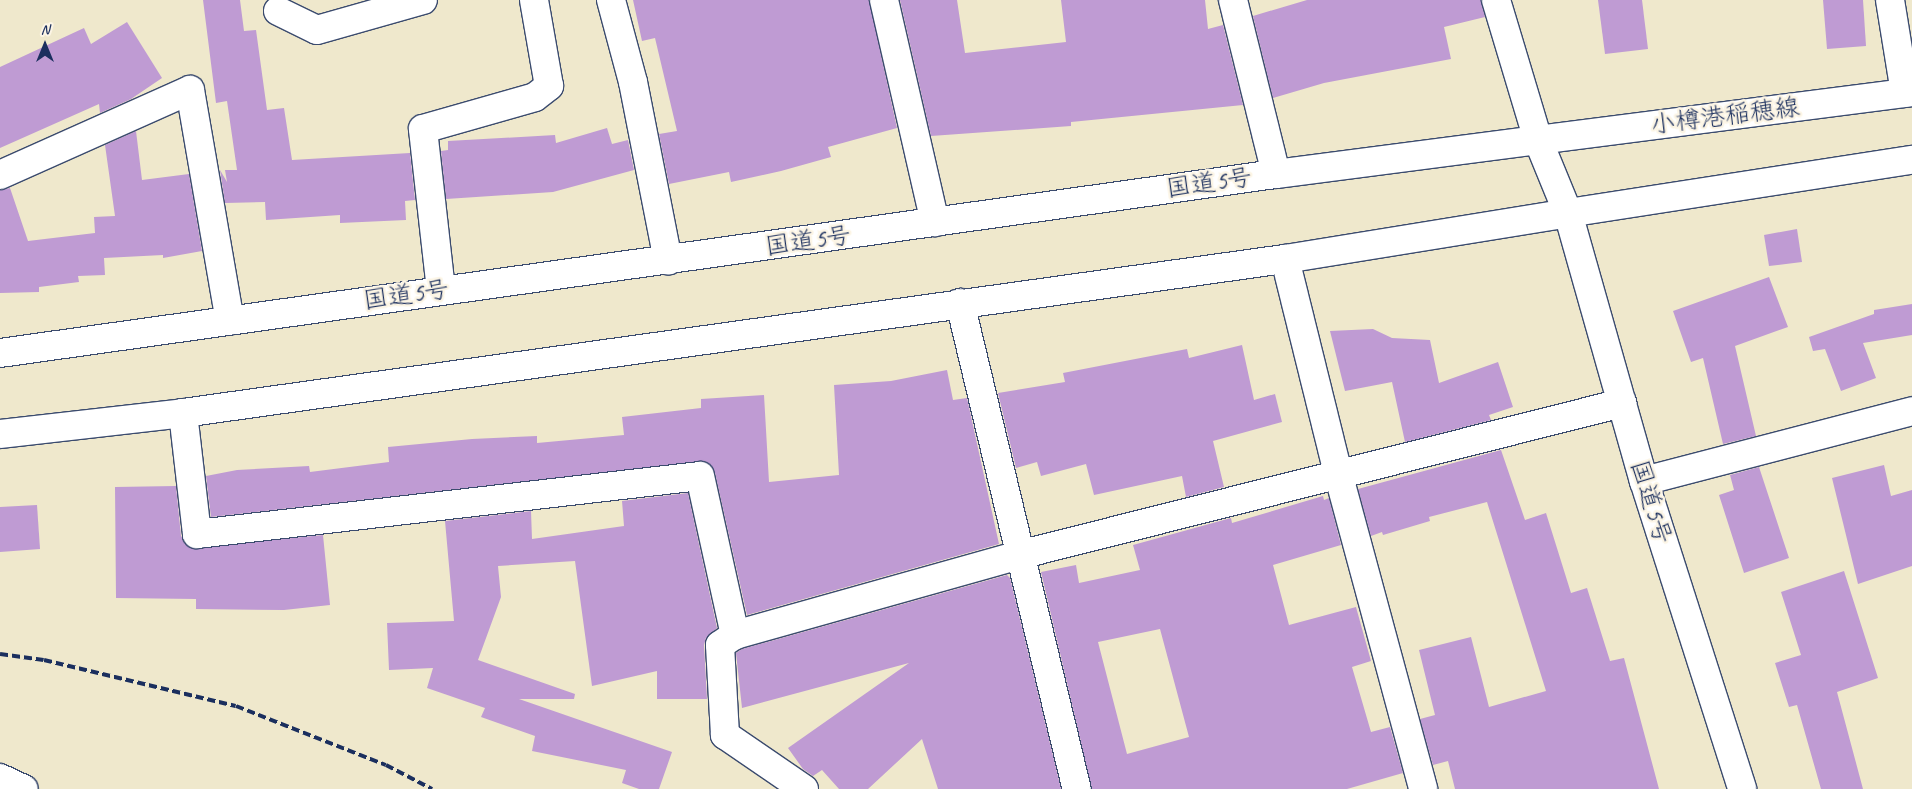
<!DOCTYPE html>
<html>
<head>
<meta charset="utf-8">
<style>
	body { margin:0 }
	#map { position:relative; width:1912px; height:789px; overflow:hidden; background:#efe8cc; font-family:Caveat,"Klee One",sans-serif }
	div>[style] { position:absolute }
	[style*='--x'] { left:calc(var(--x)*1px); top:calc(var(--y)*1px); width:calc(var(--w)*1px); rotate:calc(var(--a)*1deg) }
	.building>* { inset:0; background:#bf9bd3 }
	.roads { filter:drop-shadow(1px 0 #3b4b6e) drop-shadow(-1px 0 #3b4b6e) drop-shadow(0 1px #3b4b6e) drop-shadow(0 -1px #3b4b6e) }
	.minor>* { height:28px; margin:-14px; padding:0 14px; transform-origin:14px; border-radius:14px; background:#fff }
	.major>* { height:28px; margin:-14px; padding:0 14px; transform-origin:14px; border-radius:14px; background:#fff }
	.highway>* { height:28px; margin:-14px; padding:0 14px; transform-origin:14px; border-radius:14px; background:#fff }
	.rail>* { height:4px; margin-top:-2px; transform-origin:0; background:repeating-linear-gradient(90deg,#1b2f5e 0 8px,transparent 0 12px) }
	span { translate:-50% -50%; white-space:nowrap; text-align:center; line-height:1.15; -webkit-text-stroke:5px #fcf5e5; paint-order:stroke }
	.street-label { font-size:25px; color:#1b2f5e }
	.north { position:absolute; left:20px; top:20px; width:50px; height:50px; -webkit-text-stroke:4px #fcf5e5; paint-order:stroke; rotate:0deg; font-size:14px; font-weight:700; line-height:20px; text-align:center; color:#1b2f5e }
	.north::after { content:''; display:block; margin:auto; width:18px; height:22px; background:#1b2f5e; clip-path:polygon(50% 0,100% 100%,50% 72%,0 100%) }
</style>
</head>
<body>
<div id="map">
	<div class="building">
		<div style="clip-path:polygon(203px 0,240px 0,244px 31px,256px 30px,267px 110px,284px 108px,292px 160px,410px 153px,415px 200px,405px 201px,406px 220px,340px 223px,340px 215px,266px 220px,265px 202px,225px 203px,220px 170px,227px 182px,225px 170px,237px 170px,227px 101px,216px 103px)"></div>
		<div style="clip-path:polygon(633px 0,869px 0,897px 128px,828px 147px,831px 157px,781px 171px,731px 182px,729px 172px,669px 184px,659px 134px,677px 131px,655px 38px,642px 41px)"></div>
		<div style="clip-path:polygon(900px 0,957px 0,965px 53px,1066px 42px,1061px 0,1205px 0,1208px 29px,1223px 25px,1243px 105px,1071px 122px,1071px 126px,931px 136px)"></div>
		<div style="clip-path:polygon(1307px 0,1481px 0,1485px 17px,1444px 27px,1451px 59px,1324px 83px,1273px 98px,1253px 16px)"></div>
		<div style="clip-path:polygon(1598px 0,1642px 0,1648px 49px,1605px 54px)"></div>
		<div style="clip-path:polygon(1823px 0,1863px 0,1866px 46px,1827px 49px)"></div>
		<div style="clip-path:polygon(127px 22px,162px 78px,131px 99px,100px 113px,99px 104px,0 148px,0 67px,84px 28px,91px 44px)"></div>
		<div style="clip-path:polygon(607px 128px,612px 144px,628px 140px,634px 170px,553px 192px,446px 199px,441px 151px,448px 150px,448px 141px,555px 135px,556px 143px)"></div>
		<div style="clip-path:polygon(136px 131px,142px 180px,189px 174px,202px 251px,163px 258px,163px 255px,104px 258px,105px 275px,78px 276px,79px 282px,39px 287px,39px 292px,0 293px,0 190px,10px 188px,28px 241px,95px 233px,94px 217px,115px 216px,105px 145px)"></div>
		<div style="clip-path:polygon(1797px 229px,1802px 262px,1769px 266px,1764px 235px)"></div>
		<div style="clip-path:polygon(1769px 277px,1788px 327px,1735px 346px,1756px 436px,1723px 444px,1703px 358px,1691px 362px,1673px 311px)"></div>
		<div style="clip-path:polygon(1912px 304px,1912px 335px,1863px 343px,1876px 378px,1841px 391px,1825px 349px,1813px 351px,1809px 337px,1874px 314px,1874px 310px)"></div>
		<div style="clip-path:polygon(1373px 329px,1392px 338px,1430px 340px,1439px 383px,1498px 362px,1513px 407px,1489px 415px,1491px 420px,1405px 442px,1392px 382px,1345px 391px,1330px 331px)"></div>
		<div style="clip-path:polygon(1242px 345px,1254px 400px,1275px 394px,1282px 422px,1213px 441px,1224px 487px,1186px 497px,1182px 476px,1094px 495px,1086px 464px,1041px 476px,1037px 462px,1016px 468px,998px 393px,1065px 382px,1063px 373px,1187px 349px,1189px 358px)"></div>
		<div style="clip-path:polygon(947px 370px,953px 400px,967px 398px,999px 544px,747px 615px,715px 473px,705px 461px,211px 517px,206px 476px,237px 470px,309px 466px,310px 472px,389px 462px,388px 447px,472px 439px,537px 436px,537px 443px,624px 435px,622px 417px,701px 408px,701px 399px,764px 395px,769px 482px,839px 475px,834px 385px,891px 381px)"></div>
		<div style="clip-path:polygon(1501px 450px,1525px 520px,1546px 513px,1571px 593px,1587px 588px,1610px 661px,1624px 658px,1659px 789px,1455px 789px,1448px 761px,1433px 765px,1420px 719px,1435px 715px,1419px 650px,1471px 637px,1489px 707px,1546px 691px,1487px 502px,1429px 517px,1430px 521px,1383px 535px,1382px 532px,1371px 536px,1358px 489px)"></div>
		<div style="clip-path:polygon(1884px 465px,1891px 496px,1912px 490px,1912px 566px,1858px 584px,1832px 478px)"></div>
		<div style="clip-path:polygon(1759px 467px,1789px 558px,1744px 573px,1719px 495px,1734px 490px,1730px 475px)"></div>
		<div style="clip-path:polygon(176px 486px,181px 536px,191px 548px,323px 535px,330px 605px,284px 610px,196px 609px,196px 599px,116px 598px,115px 487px)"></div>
		<div style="clip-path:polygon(688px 493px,717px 628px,706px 638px,704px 645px,707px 699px,657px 699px,657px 671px,592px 686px,575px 561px,498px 566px,501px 597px,478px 660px,575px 694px,574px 699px,519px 699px,672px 752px,659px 789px,639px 789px,622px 783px,626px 770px,532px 751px,535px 736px,481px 717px,485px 708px,427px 688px,433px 668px,389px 670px,387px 623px,454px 621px,445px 521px,531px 511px,532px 539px,624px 526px,622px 501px)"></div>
		<div style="clip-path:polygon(evenodd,1323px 496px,1324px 500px,1329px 498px,1341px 545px,1273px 565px,1289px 625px,1356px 607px,1371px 661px,1352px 667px,1371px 732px,1390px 727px,1403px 773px,1347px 789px,1092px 789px,1041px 572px,1076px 565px,1079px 583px,1140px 570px,1133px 545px,1231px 518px,1232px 523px,1323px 496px,1160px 629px,1189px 737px,1127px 754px,1098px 642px,1160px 629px)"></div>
		<div style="clip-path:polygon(37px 505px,40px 549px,0 552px,0 507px)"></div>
		<div style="clip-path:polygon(1844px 571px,1878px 678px,1837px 692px,1863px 789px,1821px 789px,1797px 705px,1789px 707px,1775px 663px,1801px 655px,1781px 592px)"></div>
		<div style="clip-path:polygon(1007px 575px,1010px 578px,1061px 789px,938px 789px,922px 739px,868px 789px,839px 789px,822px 770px,813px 776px,803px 769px,788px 748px,909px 663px,742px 708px,736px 653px,742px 649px)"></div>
	</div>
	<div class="roads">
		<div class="minor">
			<div style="--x:611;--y:0;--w:85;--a:75"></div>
			<div style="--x:633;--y:82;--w:182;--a:78.9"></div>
			<div style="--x:884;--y:0;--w:228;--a:77.1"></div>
			<div style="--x:1233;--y:0;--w:179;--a:76.1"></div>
			<div style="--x:1496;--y:0;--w:146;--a:73.3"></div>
			<div style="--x:1890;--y:0;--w:94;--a:80.8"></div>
			<div style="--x:278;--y:11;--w:43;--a:26"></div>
			<div style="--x:317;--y:30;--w:110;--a:-15.8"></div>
			<div style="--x:0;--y:175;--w:208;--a:-24.1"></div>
			<div style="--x:190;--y:90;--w:234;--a:80.2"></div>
			<div style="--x:1285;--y:259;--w:220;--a:76.1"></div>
			<div style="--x:1338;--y:473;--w:327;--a:74.9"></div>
			<div style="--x:441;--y:290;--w:162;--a:-96.4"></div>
			<div style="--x:423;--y:129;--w:116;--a:-15.9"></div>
			<div style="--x:535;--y:97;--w:18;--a:-38"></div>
			<div style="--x:549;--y:86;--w:87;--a:-99.9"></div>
			<div style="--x:960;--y:303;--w:500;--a:76.5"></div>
			<div style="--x:183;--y:413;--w:122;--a:83.4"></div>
			<div style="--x:197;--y:534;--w:506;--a:-6.58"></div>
			<div style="--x:700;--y:476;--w:163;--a:77.6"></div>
			<div style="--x:1644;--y:481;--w:277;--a:-14.6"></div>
			<div style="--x:0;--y:778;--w:26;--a:25"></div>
			<div style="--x:804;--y:789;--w:96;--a:-145.6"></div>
			<div style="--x:725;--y:735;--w:90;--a:-93.2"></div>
			<div style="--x:720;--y:645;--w:18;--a:-34"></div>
			<div style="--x:735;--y:635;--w:299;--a:-15.7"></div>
			<div style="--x:1023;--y:554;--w:618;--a:-14.15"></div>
		</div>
		<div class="major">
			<div style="--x:1538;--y:140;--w:377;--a:-7.3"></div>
			<div style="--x:1568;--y:213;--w:348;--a:-8.8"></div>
		</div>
		<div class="highway">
			<div style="--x:0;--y:353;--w:1288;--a:-7.99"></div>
			<div style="--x:1276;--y:174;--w:264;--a:-7.4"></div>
			<div style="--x:1538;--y:140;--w:79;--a:67.7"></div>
			<div style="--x:1568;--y:213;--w:279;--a:74.2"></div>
			<div style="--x:1644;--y:481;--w:323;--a:72.3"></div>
			<div style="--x:0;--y:434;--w:184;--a:-6.5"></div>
			<div style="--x:183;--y:413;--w:1113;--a:-7.96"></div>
			<div style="--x:1285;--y:259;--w:287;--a:-9.2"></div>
		</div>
	</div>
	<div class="rail">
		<div style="--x:0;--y:654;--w:44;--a:7.8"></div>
		<div style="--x:44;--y:660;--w:197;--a:13.5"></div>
		<div style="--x:236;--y:706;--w:161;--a:21.5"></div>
		<div style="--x:386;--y:765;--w:52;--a:27.6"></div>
	</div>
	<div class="street-label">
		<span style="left:1725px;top:116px;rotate:-7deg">小樽港稲穂線</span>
		<span style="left:1209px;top:183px;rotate:-8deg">国道5号</span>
		<span style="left:808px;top:241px;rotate:-8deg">国道5号</span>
		<span style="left:406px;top:295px;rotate:-8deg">国道5号</span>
		<span style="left:1651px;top:502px;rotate:73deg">国道5号</span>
	</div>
	<div class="north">N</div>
</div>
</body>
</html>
